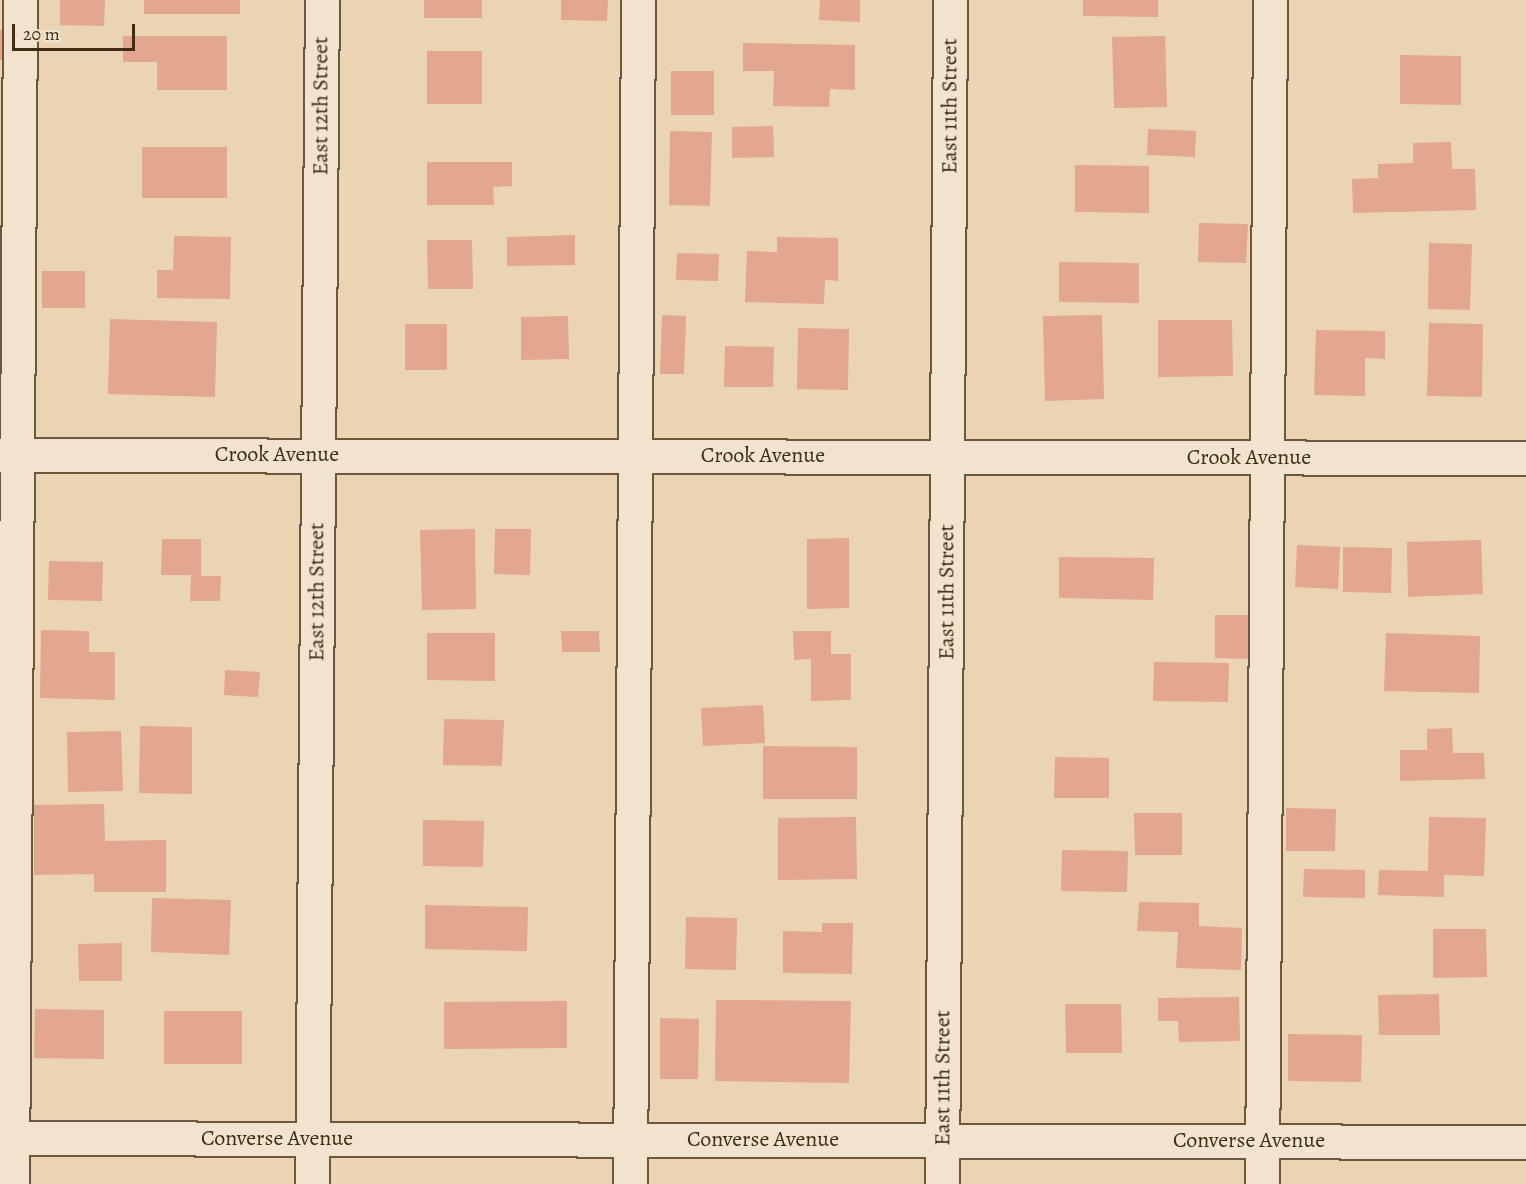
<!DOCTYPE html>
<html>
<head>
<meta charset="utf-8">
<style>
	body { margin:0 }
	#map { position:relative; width:1526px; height:1184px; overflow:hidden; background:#ebd4b4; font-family:Alegreya,serif }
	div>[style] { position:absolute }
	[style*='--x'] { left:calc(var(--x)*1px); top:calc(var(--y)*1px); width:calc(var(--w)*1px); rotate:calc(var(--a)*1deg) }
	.building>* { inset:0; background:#e3a68e }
	.roads { filter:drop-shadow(2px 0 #6c563c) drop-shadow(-2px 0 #6c563c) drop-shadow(0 2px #6c563c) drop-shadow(0 -2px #6c563c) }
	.minor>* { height:33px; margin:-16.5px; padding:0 16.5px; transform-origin:16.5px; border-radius:16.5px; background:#f2e3ce }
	span { translate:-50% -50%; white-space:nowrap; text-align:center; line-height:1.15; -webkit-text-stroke:6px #f2e3ce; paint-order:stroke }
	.street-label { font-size:22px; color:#412c14 }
	.scale { position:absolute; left:12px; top:24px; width:123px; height:27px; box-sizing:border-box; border:3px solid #412c14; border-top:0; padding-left:8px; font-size:18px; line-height:21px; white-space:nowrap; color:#412c14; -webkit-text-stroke:4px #f2e3ce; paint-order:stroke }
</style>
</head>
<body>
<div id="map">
	<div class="building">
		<div style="clip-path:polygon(60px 0,105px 0,104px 26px,60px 25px)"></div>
		<div style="clip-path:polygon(144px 0,240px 0,240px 14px,144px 14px)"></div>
		<div style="clip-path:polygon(424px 0,482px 0,482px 18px,424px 18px)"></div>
		<div style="clip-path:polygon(561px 0,608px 0,607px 21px,561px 20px)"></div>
		<div style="clip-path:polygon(820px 0,860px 0,860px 22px,819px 20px)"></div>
		<div style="clip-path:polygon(1083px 0,1158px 0,1158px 17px,1083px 16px)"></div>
		<div style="clip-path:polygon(0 30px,3px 30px,2px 60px,0 60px)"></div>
		<div style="clip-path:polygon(123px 36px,227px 36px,227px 90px,157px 90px,157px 62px,123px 62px)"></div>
		<div style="clip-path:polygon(1165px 36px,1167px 107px,1114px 108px,1112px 37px)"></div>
		<div style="clip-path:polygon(743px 43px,855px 45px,855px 90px,830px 89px,829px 107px,773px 106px,774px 71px,743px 71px)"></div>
		<div style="clip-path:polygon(427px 51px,482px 51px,482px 104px,427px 104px)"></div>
		<div style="clip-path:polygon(1400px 55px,1461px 56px,1461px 105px,1400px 104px)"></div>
		<div style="clip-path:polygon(671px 71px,714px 71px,714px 115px,671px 115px)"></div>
		<div style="clip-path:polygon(773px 126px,774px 157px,732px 158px,732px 127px)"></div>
		<div style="clip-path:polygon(1148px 129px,1196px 131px,1195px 157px,1147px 155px)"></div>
		<div style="clip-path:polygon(670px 131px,712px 132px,710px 206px,669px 205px)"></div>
		<div style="clip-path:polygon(1451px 142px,1452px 169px,1475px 169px,1476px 210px,1353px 213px,1352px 179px,1378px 178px,1378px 164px,1413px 163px,1413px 143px)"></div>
		<div style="clip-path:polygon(142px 147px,227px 147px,227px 198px,142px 198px)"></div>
		<div style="clip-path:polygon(427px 162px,512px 162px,512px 186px,493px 187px,494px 205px,427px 205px)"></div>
		<div style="clip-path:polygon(1075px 165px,1149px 166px,1149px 213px,1075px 212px)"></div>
		<div style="clip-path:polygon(1199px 223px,1248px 224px,1246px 263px,1198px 262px)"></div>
		<div style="clip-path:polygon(575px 235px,575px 265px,507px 266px,507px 237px)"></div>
		<div style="clip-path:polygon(174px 236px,231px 237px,230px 299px,157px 298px,157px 270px,173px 270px)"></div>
		<div style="clip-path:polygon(777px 237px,838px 238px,838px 281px,825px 280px,824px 304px,745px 302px,747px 251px,777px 252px)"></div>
		<div style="clip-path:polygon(427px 240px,472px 240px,473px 289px,428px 289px)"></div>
		<div style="clip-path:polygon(1429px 243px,1472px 244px,1470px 310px,1428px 309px)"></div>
		<div style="clip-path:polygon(677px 253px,719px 254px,718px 281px,676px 280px)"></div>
		<div style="clip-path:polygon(1059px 262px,1139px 263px,1139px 303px,1059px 302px)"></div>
		<div style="clip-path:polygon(42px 271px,85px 271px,85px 308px,42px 308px)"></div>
		<div style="clip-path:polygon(662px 315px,686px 316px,684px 374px,660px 374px)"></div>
		<div style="clip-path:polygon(1102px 315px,1104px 399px,1045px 401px,1043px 316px)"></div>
		<div style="clip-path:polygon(568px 316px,569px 359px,521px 360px,521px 317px)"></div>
		<div style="clip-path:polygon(110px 319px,217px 322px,215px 397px,108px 394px)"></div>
		<div style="clip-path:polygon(1158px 320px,1232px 320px,1233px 376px,1158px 377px)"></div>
		<div style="clip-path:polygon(1429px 323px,1483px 324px,1482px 397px,1427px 396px)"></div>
		<div style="clip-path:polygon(405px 324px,447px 324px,447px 370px,405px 370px)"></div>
		<div style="clip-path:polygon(798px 328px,849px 329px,848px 390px,797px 389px)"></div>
		<div style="clip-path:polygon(1316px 330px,1385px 331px,1385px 359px,1365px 358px,1365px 396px,1314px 395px)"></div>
		<div style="clip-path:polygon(725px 346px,774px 347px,773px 387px,724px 387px)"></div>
		<div style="clip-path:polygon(475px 529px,476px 609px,422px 610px,420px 530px)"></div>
		<div style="clip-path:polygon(495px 529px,531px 529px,530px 575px,494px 574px)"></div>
		<div style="clip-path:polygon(849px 538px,849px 608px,807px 609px,807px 539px)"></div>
		<div style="clip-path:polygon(162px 539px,201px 539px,201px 576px,221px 576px,220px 601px,190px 601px,191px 575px,161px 575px)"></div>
		<div style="clip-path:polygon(1481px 540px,1483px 594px,1408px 597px,1407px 542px)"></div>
		<div style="clip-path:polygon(1297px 545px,1340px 547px,1338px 589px,1295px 587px)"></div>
		<div style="clip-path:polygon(1343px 547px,1392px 548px,1391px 593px,1343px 592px)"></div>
		<div style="clip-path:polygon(1059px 557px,1154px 558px,1153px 600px,1059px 598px)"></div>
		<div style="clip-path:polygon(49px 561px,103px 562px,102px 601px,48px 600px)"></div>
		<div style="clip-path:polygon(1215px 615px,1251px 615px,1251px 659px,1215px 658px)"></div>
		<div style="clip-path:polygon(41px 630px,89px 631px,89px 652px,115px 652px,115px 700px,40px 698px)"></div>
		<div style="clip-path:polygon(561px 631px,599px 631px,600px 652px,562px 652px)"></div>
		<div style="clip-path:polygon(793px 631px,831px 631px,831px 654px,851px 654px,851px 700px,811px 701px,811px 659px,794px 660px)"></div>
		<div style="clip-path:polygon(427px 633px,495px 633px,495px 681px,427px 680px)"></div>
		<div style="clip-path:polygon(1386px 633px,1480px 636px,1479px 693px,1384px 691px)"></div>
		<div style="clip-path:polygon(1154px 662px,1229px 663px,1228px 702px,1153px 701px)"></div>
		<div style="clip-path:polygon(225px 670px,260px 672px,258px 697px,224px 695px)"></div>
		<div style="clip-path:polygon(763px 705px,765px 743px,703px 746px,701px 708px)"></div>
		<div style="clip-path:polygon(444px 719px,504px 720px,502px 766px,443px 765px)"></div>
		<div style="clip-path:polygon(140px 726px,192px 727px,192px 794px,139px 793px)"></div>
		<div style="clip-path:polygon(1452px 728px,1453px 753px,1484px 753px,1485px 779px,1400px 781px,1400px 750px,1427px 750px,1427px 729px)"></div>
		<div style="clip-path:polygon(121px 731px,123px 791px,68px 792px,67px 732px)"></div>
		<div style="clip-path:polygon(763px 746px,857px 747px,857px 799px,763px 799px)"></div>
		<div style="clip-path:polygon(1055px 757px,1109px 758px,1109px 798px,1054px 798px)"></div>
		<div style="clip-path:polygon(104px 804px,105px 841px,166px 840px,166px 892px,94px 892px,94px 874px,34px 875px,34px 805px)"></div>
		<div style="clip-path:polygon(1286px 808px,1336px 809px,1335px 851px,1286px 851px)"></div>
		<div style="clip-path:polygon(1134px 813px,1182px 813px,1182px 855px,1135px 855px)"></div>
		<div style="clip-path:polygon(856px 817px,857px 879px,778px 880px,778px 818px)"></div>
		<div style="clip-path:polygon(1429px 817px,1486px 818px,1484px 876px,1444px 875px,1444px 897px,1378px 895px,1379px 870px,1428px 871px)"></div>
		<div style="clip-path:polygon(423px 820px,484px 821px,483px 867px,423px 866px)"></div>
		<div style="clip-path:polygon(1062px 850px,1128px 851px,1127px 892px,1061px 891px)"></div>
		<div style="clip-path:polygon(1304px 869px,1365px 870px,1365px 898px,1303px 897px)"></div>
		<div style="clip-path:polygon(152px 898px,231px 900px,229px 955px,151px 952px)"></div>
		<div style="clip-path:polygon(1139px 902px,1199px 903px,1199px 926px,1242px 928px,1241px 970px,1176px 968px,1178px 932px,1137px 931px)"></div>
		<div style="clip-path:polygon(425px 905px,528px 907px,527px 951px,425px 949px)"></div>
		<div style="clip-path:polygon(686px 917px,737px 918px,736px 970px,685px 969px)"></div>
		<div style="clip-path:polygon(822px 923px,853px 923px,852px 974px,783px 973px,783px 931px,822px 932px)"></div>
		<div style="clip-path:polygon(1433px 929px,1486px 929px,1487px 977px,1433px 978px)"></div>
		<div style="clip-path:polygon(122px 943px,122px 981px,79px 981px,78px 944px)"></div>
		<div style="clip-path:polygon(1439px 994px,1440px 1035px,1379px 1035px,1378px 995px)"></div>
		<div style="clip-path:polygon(1239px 997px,1240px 1041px,1179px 1042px,1178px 1021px,1158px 1021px,1158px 998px)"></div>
		<div style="clip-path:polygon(716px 1000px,851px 1001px,849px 1083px,715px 1081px)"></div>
		<div style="clip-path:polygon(567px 1001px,567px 1048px,444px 1049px,444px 1002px)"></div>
		<div style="clip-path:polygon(1065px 1004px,1121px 1004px,1122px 1053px,1066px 1053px)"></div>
		<div style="clip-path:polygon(35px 1009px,104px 1010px,104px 1059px,34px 1058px)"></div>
		<div style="clip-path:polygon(164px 1011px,242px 1011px,242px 1064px,164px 1064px)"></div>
		<div style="clip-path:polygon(660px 1018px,699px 1019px,698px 1079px,660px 1079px)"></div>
		<div style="clip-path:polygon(1288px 1034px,1362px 1035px,1361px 1082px,1288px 1081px)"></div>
	</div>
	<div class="roads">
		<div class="minor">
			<div style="--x:0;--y:455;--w:1526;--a:0.11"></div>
			<div style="--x:0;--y:1138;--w:1526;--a:0.15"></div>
			<div style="--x:12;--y:1184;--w:1184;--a:-89.61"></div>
			<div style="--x:312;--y:1184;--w:1184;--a:-89.52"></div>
			<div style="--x:630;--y:1184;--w:1184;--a:-89.61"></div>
			<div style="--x:942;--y:1184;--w:1184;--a:-89.61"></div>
			<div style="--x:1262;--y:1184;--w:1184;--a:-89.61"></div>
		</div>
	</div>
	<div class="street-label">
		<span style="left:321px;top:106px;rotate:-90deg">East 12th Street</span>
		<span style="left:950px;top:106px;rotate:-90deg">East 11th Street</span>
		<span style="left:277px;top:455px">Crook Avenue</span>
		<span style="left:763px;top:456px">Crook Avenue</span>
		<span style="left:1249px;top:458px">Crook Avenue</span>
		<span style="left:317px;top:592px;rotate:-90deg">East 12th Street</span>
		<span style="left:947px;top:592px;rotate:-90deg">East 11th Street</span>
		<span style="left:943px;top:1078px;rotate:-90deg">East 11th Street</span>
		<span style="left:277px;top:1139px">Converse Avenue</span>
		<span style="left:763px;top:1140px">Converse Avenue</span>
		<span style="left:1249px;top:1141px">Converse Avenue</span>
	</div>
	<div class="scale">20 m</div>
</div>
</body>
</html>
